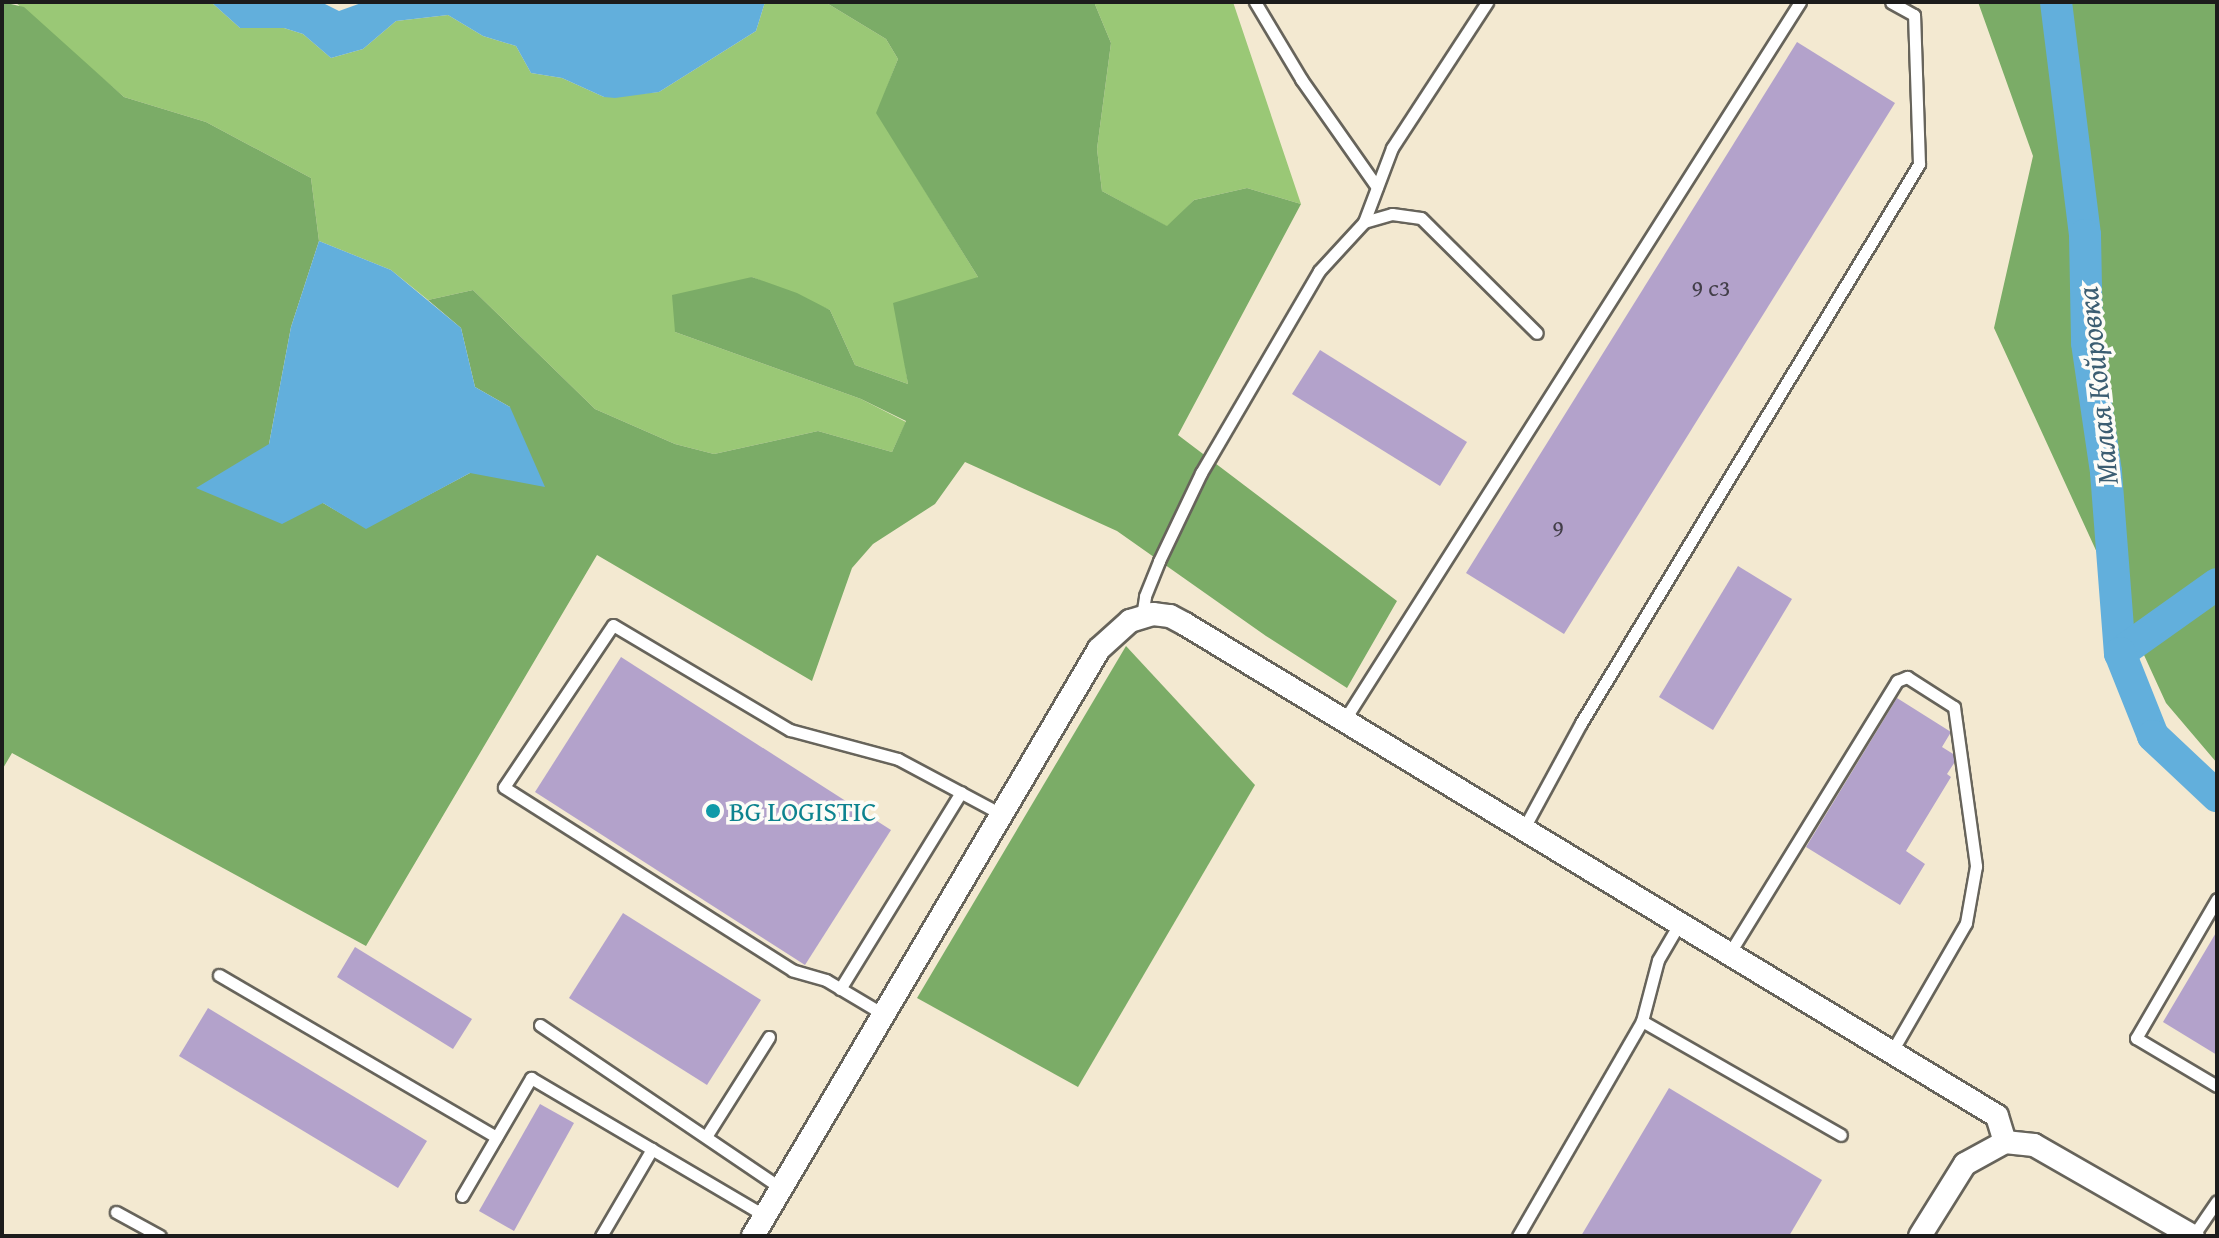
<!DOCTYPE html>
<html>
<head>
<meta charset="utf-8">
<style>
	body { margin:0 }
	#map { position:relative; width:2219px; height:1238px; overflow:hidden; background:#f3e9d1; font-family:"Gentium Book Plus",serif }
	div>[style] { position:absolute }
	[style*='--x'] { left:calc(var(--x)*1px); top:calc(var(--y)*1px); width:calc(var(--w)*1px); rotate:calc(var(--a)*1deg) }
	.green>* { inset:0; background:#9ac876 }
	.forest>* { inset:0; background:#7bac67 }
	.water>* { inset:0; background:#62afdc }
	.river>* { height:32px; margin:-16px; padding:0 16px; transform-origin:16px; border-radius:16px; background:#62afdc }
	.building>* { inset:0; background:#b3a2cb }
	.roads { filter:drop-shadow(2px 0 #67645b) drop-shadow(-2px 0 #67645b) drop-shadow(0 2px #67645b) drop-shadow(0 -2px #67645b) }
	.lane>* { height:11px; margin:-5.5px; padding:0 5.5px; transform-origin:5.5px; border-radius:5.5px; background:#fff }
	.street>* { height:22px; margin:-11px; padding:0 11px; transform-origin:11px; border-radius:11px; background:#fff }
	.dots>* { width:22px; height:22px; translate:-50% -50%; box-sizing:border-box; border:4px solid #fdfcf7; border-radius:50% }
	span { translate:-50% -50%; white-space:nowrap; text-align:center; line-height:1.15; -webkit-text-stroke:7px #fdfcf7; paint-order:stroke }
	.number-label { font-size:24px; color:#423e48 }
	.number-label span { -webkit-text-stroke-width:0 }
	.culture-label { font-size:28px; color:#0d838f }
	.left { translate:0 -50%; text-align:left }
	.water-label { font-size:30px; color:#3c5e72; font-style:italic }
	.frame { position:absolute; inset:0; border:4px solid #1c1c1c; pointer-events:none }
</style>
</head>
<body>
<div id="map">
	<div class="green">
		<div style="clip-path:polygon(15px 2px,211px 2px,240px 28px,284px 28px,303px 34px,331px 58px,363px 49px,396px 21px,448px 15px,483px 36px,516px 46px,531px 73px,562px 78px,604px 97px,659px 92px,756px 31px,765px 2px,825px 2px,886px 39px,898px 59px,877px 113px,978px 277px,903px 351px,908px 384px,855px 365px,830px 310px,752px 277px,675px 332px,861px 399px,906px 422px,892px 452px,818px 431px,714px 454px,675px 444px,595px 409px,473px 290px,428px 300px,391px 270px,319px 241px,311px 178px,206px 122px,124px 97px)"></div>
		<div style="clip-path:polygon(1094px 2px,1233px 2px,1301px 204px,1247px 188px,1194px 200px,1168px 227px,1102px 191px,1097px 149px,1111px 43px)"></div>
	</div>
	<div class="forest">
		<div style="clip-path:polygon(2px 2px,24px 7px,124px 97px,206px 122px,311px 178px,319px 241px,291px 327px,269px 444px,323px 503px,366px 528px,470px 473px,510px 407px,475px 387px,461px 328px,428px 300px,473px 290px,595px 409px,675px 444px,714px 454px,818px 431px,892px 452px,906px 421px,861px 399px,675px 332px,672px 295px,752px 277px,797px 293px,830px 310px,855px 365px,908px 384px,893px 303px,978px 277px,876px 113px,898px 59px,886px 39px,825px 2px,1094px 2px,1111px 43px,1097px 149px,1102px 191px,1167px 226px,1194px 200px,1247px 188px,1301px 204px,1178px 435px,1397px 601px,1347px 688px,1266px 636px,1117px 531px,965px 462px,935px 504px,873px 544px,852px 568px,812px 681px,597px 555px,366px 946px,12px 753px,2px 770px)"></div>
		<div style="clip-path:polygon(1978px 2px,2217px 2px,2217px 763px,2166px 703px,1994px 328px,2033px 156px)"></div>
		<div style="clip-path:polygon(1126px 646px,1255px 785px,1078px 1087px,917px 998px)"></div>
	</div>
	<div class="water">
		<div style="clip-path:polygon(211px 2px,321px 2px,339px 11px,364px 2px,765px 2px,756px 31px,659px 92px,615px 98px,604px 97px,562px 78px,531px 73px,516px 46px,483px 36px,448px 15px,396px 21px,363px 49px,331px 58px,303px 34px,284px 28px,240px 28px)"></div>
		<div style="clip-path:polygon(319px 241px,391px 270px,461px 328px,475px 387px,510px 407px,545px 487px,470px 473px,366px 529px,323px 503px,282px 524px,196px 488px,269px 444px,291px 327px)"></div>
	</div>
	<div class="river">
		<div style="--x:2056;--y:2;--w:235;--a:82.9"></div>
		<div style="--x:2085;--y:235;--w:108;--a:88.9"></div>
		<div style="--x:2087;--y:343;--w:130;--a:81.6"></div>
		<div style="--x:2106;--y:472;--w:182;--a:85.6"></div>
		<div style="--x:2120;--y:653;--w:119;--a:-35.4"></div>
		<div style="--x:2120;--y:653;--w:89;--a:68.3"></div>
		<div style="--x:2153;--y:736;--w:88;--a:43.2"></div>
	</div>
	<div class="building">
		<div style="clip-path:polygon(1797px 42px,1895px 103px,1564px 634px,1466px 573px)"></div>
		<div style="clip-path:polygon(1320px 350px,1467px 442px,1440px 486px,1292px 394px)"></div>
		<div style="clip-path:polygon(1738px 566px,1792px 599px,1713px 730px,1659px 697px)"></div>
		<div style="clip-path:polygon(621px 657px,891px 830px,805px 965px,535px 792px)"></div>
		<div style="clip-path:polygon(1897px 698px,1951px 732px,1942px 747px,1958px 757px,1947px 774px,1951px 777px,1906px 851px,1925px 864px,1900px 905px,1806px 847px)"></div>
		<div style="clip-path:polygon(623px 913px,761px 1000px,707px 1085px,569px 998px)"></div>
		<div style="clip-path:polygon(2217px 931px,2217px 1055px,2163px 1022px)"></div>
		<div style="clip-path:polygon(355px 947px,472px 1019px,453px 1049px,337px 977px)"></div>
		<div style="clip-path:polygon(208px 1008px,427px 1141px,398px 1188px,179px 1056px)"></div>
		<div style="clip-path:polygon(1669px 1088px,1822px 1180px,1789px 1236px,1581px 1236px)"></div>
		<div style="clip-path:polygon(540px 1104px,574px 1123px,514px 1231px,479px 1211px)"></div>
	</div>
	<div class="roads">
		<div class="lane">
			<div style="--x:1255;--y:2;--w:90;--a:59.1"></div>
			<div style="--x:1301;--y:79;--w:132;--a:54.9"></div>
			<div style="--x:1364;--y:222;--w:79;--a:-69.3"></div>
			<div style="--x:1392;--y:148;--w:174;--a:-56.9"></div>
			<div style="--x:1142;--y:616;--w:20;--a:-81"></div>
			<div style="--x:1145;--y:596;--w:38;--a:-68"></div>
			<div style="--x:1159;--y:561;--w:98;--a:-64.5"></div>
			<div style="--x:1201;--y:473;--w:234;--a:-59.7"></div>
			<div style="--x:1319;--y:271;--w:67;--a:-47.4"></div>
			<div style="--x:1364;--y:222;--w:29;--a:-16"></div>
			<div style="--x:1392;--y:214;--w:29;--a:8"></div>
			<div style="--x:1421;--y:218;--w:163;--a:44.8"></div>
			<div style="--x:1345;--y:719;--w:849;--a:-57.6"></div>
			<div style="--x:1524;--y:828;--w:119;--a:-61.5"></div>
			<div style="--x:1581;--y:723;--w:653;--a:-58.84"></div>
			<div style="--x:1919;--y:164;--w:149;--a:-91.9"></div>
			<div style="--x:1914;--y:15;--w:26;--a:-151"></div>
			<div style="--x:2217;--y:899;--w:161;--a:120.2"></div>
			<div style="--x:2136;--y:1038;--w:94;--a:30.7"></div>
			<div style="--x:1729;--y:954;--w:321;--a:-58.4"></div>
			<div style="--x:1897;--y:681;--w:11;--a:-22"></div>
			<div style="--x:1907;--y:677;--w:56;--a:32.6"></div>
			<div style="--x:1954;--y:707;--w:161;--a:82.1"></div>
			<div style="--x:1976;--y:866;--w:58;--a:100"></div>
			<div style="--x:1966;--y:923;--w:148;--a:120"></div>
			<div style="--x:219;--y:975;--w:321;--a:30.3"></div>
			<div style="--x:840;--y:989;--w:231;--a:-58.4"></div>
			<div style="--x:883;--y:1014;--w:66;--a:-149.2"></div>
			<div style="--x:826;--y:980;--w:35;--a:-164"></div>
			<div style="--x:792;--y:970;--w:341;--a:-147.6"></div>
			<div style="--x:504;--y:787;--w:195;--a:-56.1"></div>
			<div style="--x:613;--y:625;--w:206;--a:30.7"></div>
			<div style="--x:790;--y:730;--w:112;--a:15"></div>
			<div style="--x:898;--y:759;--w:117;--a:28.1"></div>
			<div style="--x:1642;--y:1021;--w:229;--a:29.8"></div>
			<div style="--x:540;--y:1025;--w:291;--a:34.1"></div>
			<div style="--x:707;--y:1135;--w:116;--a:-57.7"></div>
			<div style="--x:462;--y:1196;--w:137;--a:-59.7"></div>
			<div style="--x:531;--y:1078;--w:272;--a:30.5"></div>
			<div style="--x:116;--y:1212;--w:50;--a:28.6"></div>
			<div style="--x:601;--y:1236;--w:101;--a:-59.6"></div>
			<div style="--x:1518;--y:1236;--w:248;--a:-60"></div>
			<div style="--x:1642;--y:1021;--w:63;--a:-75.3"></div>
			<div style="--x:1658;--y:960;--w:42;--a:-59.7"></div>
			<div style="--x:2193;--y:1236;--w:42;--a:-55.6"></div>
		</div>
		<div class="street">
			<div style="--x:753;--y:1236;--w:681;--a:-59.48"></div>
			<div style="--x:1099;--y:649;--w:42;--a:-42.1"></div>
			<div style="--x:1130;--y:621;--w:24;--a:-17"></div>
			<div style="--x:1153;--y:614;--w:17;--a:7"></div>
			<div style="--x:1170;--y:616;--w:17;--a:28"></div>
			<div style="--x:1185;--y:624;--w:949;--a:31.21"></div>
			<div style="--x:1997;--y:1116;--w:27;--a:73"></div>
			<div style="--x:1920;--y:1236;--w:85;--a:-58"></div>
			<div style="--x:1965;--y:1164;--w:46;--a:-28.8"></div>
			<div style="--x:2005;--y:1142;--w:29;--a:6"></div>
			<div style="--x:2034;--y:1145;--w:183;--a:29.8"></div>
		</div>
	</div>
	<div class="dots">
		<div style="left:713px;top:811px;background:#0f9aa8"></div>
	</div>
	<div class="number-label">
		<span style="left:1711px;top:288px">9 с3</span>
		<span style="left:1558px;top:528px">9</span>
	</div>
	<div class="culture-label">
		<span class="left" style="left:729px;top:811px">BG LOGISTIC</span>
	</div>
	<div class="water-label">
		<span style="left:2097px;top:386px;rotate:-96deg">Малая Койровка</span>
	</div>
	<div class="frame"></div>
</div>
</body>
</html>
